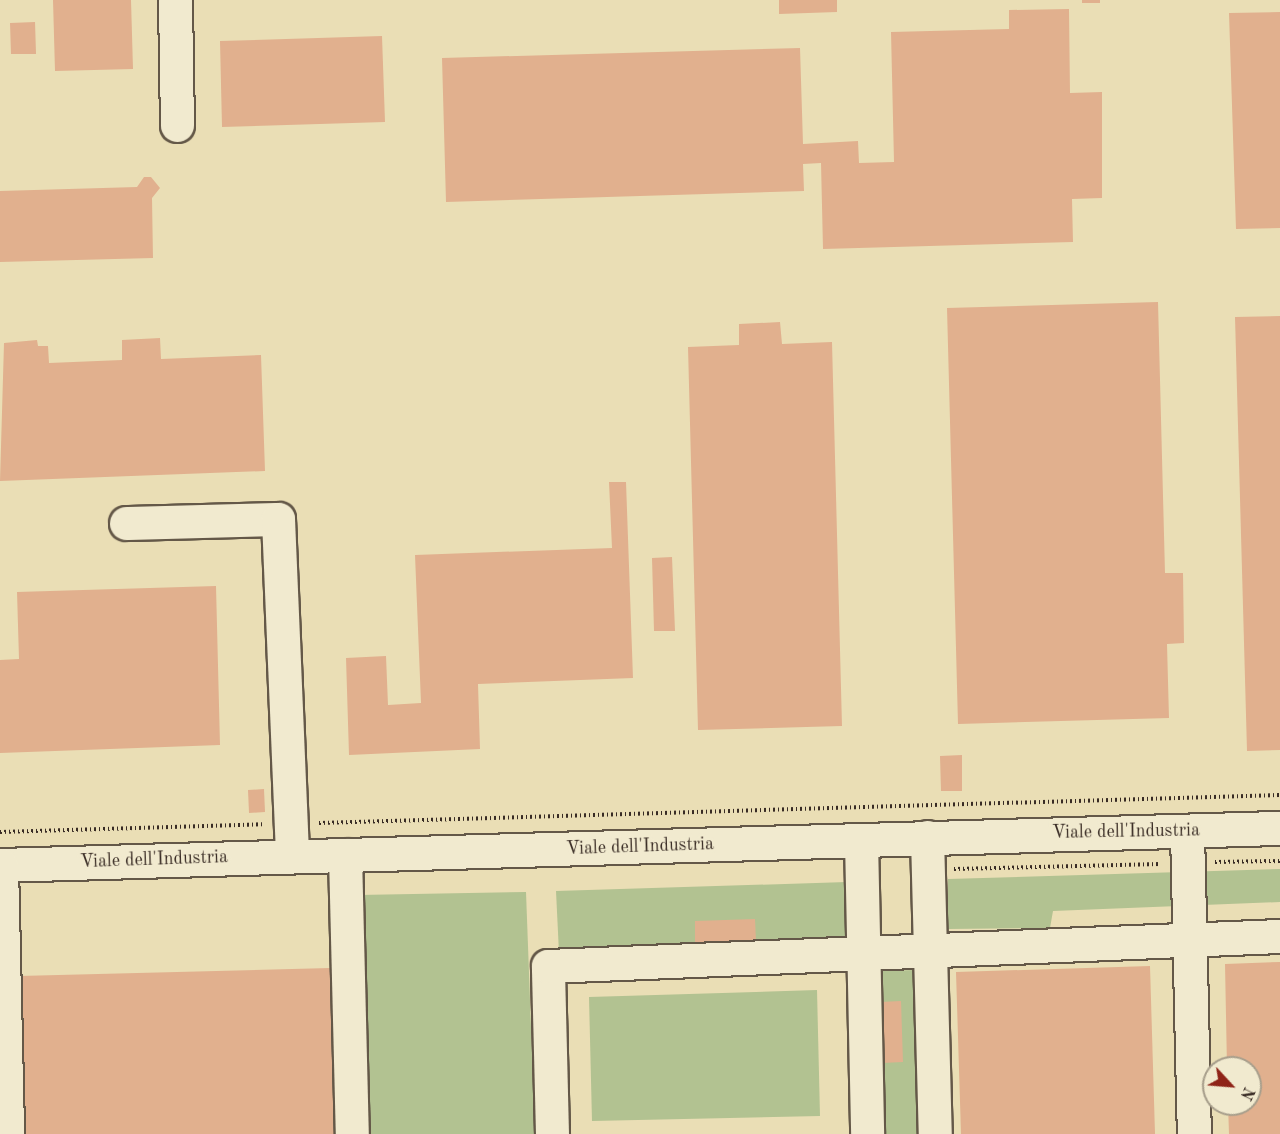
<!DOCTYPE html>
<html>
<head>
<meta charset="utf-8">
<style>
	body { margin:0 }
	#map { position:relative; width:1280px; height:1134px; overflow:hidden; background:#eadeb5; font-family:"Old Standard TT",serif }
	div>[style] { position:absolute }
	[style*='--x'] { left:calc(var(--x)*1px); top:calc(var(--y)*1px); width:calc(var(--w)*1px); rotate:calc(var(--a)*1deg) }
	.green>* { inset:0; background:#b2c291 }
	.building>* { inset:0; background:#e1b08e }
	.path>* { height:4px; margin-top:-2px; transform-origin:0; background:repeating-linear-gradient(90deg,#382b24 0 1.5px,transparent 0 4.5px) }
	.roads { filter:drop-shadow(2px 0 #645848) drop-shadow(-2px 0 #645848) drop-shadow(0 2px #645848) drop-shadow(0 -2px #645848) }
	.minor>* { height:33px; margin:-16.5px; padding:0 16.5px; transform-origin:16.5px; border-radius:16.5px; background:#f1eacf }
	span { translate:-50% -50%; white-space:nowrap; text-align:center; line-height:1.15; -webkit-text-stroke:6px #f1eacf; paint-order:stroke }
	.street-label { font-size:18px; color:#382b24 }
	.north { position:absolute; left:1202px; top:1056px; width:60px; height:60px; box-sizing:border-box; background:#f1eacf; border:2px solid #a79e8b; border-radius:50%; rotate:116deg; font-size:16px; font-weight:700; line-height:24px; text-align:center; color:#382b24 }
	.north::after { content:''; display:block; margin:auto; width:21px; height:27px; background:#8f2418; clip-path:polygon(50% 0,100% 100%,50% 72%,0 100%) }
</style>
</head>
<body>
<div id="map">
	<div class="green">
		<div style="clip-path:polygon(1280px 869px,1280px 902px,1053px 911px,1050px 928px,948px 929px,948px 879px)"></div>
		<div style="clip-path:polygon(847px 882px,848px 943px,559px 953px,556px 891px)"></div>
		<div style="clip-path:polygon(526px 892px,535px 1134px,365px 1134px,358px 895px)"></div>
		<div style="clip-path:polygon(915px 970px,920px 1134px,882px 1134px,878px 971px)"></div>
		<div style="clip-path:polygon(817px 990px,820px 1116px,592px 1121px,589px 997px)"></div>
	</div>
	<div class="building">
		<div style="clip-path:polygon(53px 0,131px 0,133px 69px,55px 71px)"></div>
		<div style="clip-path:polygon(779px 0,837px 0,837px 12px,779px 14px)"></div>
		<div style="clip-path:polygon(1082px 0,1100px 0,1100px 3px,1082px 3px)"></div>
		<div style="clip-path:polygon(1069px 9px,1070px 93px,1102px 92px,1102px 198px,1072px 199px,1073px 242px,823px 249px,821px 163px,803px 164px,804px 191px,446px 202px,442px 58px,800px 48px,803px 144px,858px 141px,859px 163px,894px 162px,891px 32px,1009px 29px,1009px 10px)"></div>
		<div style="clip-path:polygon(1280px 12px,1280px 228px,1236px 229px,1229px 13px)"></div>
		<div style="clip-path:polygon(35px 22px,36px 54px,11px 54px,10px 23px)"></div>
		<div style="clip-path:polygon(382px 36px,385px 122px,222px 127px,220px 41px)"></div>
		<div style="clip-path:polygon(151px 177px,160px 188px,152px 198px,153px 258px,0 262px,0 191px,137px 187px,144px 177px)"></div>
		<div style="clip-path:polygon(1158px 302px,1165px 573px,1183px 573px,1184px 643px,1167px 644px,1169px 718px,958px 724px,947px 308px)"></div>
		<div style="clip-path:polygon(1280px 316px,1280px 750px,1247px 751px,1235px 317px)"></div>
		<div style="clip-path:polygon(780px 322px,782px 344px,832px 342px,842px 726px,698px 730px,688px 347px,739px 345px,739px 324px)"></div>
		<div style="clip-path:polygon(160px 338px,161px 359px,261px 355px,265px 471px,0 481px,4px 343px,37px 340px,38px 346px,48px 346px,49px 363px,122px 360px,122px 340px)"></div>
		<div style="clip-path:polygon(609px 482px,626px 482px,633px 678px,478px 684px,480px 749px,349px 755px,346px 658px,386px 656px,388px 705px,421px 703px,415px 555px,612px 548px)"></div>
		<div style="clip-path:polygon(672px 557px,675px 631px,654px 631px,652px 558px)"></div>
		<div style="clip-path:polygon(216px 586px,220px 745px,0 753px,0 660px,19px 659px,17px 592px)"></div>
		<div style="clip-path:polygon(962px 755px,962px 791px,941px 791px,940px 756px)"></div>
		<div style="clip-path:polygon(264px 789px,265px 812px,249px 813px,248px 790px)"></div>
		<div style="clip-path:polygon(755px 919px,756px 941px,695px 943px,695px 921px)"></div>
		<div style="clip-path:polygon(1280px 962px,1280px 1134px,1229px 1134px,1228px 1104px,1250px 1104px,1250px 1068px,1227px 1068px,1225px 964px)"></div>
		<div style="clip-path:polygon(1150px 966px,1155px 1134px,961px 1134px,956px 972px)"></div>
		<div style="clip-path:polygon(330px 968px,335px 1134px,24px 1134px,19px 976px)"></div>
		<div style="clip-path:polygon(901px 1001px,903px 1062px,882px 1063px,880px 1002px)"></div>
	</div>
	<div class="path">
		<div style="--x:319;--y:823;--w:961;--a:-1.67"></div>
		<div style="--x:0;--y:832;--w:263;--a:-1.7"></div>
		<div style="--x:1215;--y:862;--w:65;--a:-0.9"></div>
		<div style="--x:954;--y:869;--w:206;--a:-1.4"></div>
	</div>
	<div class="roads">
		<div class="minor">
			<div style="--x:175;--y:0;--w:125;--a:89.1"></div>
			<div style="--x:126;--y:523;--w:152;--a:-1.5"></div>
			<div style="--x:278;--y:519;--w:337;--a:87.6"></div>
			<div style="--x:1187;--y:831;--w:303;--a:88.7"></div>
			<div style="--x:927;--y:837;--w:297;--a:88.5"></div>
			<div style="--x:861;--y:840;--w:294;--a:88.8"></div>
			<div style="--x:345;--y:855;--w:279;--a:88.6"></div>
			<div style="--x:0;--y:865;--w:1281;--a:-1.66"></div>
			<div style="--x:1;--y:865;--w:269;--a:88.7"></div>
			<div style="--x:552;--y:1134;--w:168;--a:-91.4"></div>
			<div style="--x:548;--y:966;--w:733;--a:-2.35"></div>
		</div>
	</div>
	<div class="street-label">
		<span style="left:1126px;top:832px;rotate:-1deg">Viale dell'Industria</span>
		<span style="left:640px;top:847px;rotate:-2deg">Viale dell'Industria</span>
		<span style="left:154px;top:860px;rotate:-2deg">Viale dell'Industria</span>
	</div>
	<div class="north">N</div>
</div>
</body>
</html>
